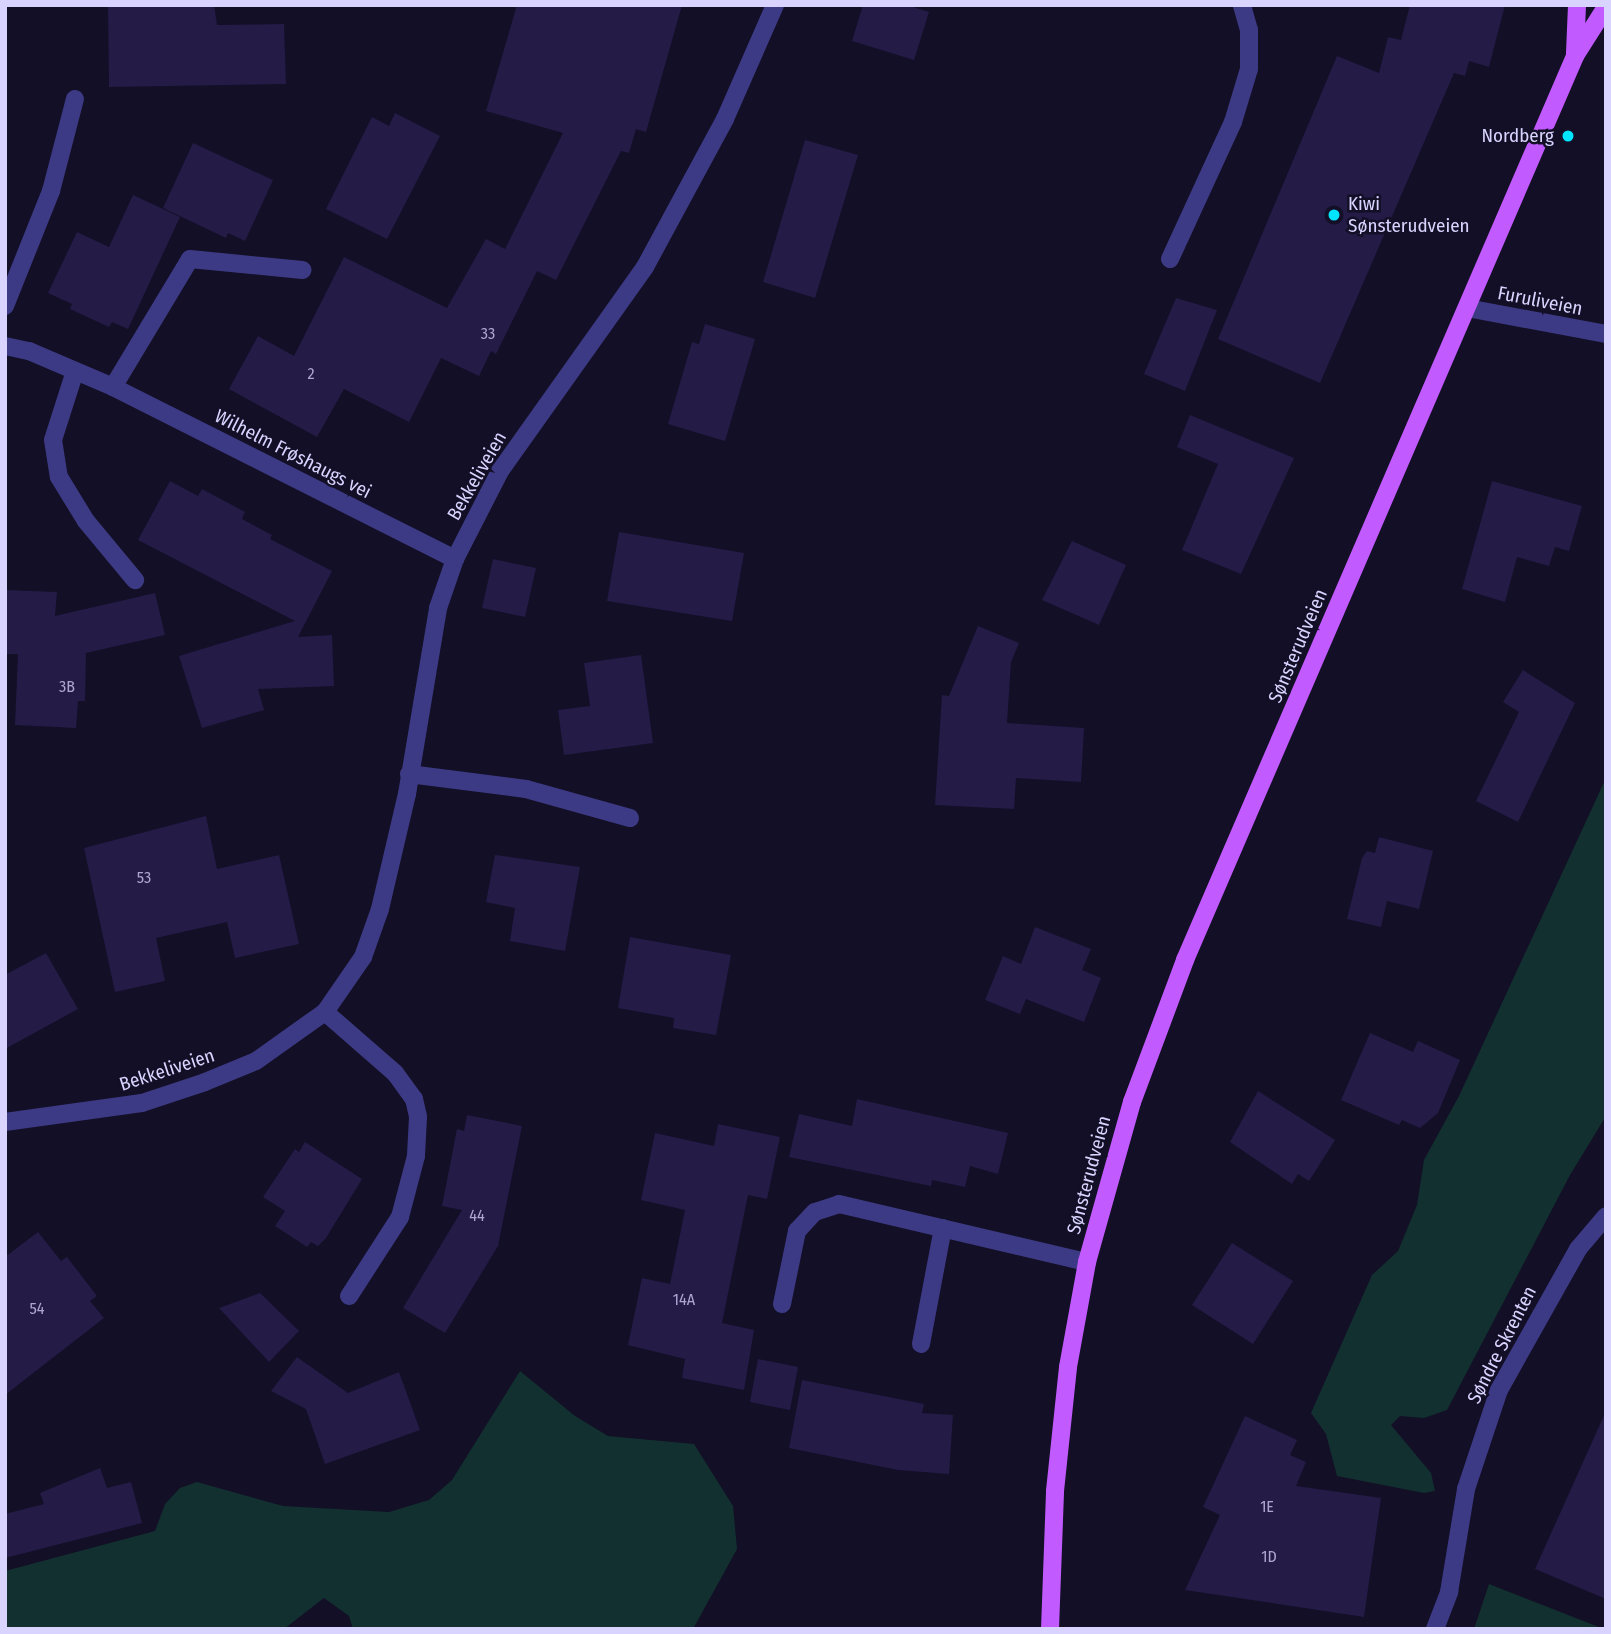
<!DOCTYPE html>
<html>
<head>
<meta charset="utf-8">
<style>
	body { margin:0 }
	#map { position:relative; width:1611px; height:1634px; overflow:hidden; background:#130f26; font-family:"Fira Sans Condensed",sans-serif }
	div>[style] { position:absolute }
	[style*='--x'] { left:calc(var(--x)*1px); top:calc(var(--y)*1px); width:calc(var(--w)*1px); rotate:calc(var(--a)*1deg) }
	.green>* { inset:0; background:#12302f }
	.building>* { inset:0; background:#241b47 }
	.minor>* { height:18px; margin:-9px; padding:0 9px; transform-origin:9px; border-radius:9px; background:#3d3a85 }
	.major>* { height:18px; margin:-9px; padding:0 9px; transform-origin:9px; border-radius:9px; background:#c25bff }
	.dots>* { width:19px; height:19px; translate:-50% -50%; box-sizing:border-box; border:4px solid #130f26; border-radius:50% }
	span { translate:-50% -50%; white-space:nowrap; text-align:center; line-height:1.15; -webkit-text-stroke:5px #130f26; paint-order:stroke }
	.number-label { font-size:16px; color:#aca6d1 }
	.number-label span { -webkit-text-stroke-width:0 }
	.poi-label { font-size:19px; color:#d9d4ff }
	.right { translate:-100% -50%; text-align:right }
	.left { translate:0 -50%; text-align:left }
	.street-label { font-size:19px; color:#d9d4ff }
	.frame { position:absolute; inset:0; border:7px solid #d9d4ff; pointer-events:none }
</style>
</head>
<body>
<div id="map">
	<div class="green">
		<div style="clip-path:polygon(1606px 778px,1606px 1116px,1570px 1175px,1447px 1410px,1424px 1418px,1400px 1416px,1391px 1425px,1431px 1473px,1435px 1491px,1424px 1493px,1337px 1476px,1326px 1434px,1311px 1413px,1372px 1275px,1398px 1251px,1417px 1205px,1424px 1160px,1459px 1096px)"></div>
		<div style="clip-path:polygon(520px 1371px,575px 1416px,608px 1436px,694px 1444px,733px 1506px,737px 1549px,693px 1629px,353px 1629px,349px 1616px,324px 1598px,284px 1629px,5px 1629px,5px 1571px,155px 1531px,165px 1504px,180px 1488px,197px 1482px,283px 1506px,389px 1512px,429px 1500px,452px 1480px)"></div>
		<div style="clip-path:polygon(1489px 1584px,1604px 1629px,1474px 1629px)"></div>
	</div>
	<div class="building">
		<div style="clip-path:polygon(108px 5px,214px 5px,217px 25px,284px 24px,286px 84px,109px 87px)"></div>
		<div style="clip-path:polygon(517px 5px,682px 5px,646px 132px,636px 129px,629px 153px,621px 151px,556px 280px,537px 271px,496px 354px,491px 351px,479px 376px,441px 358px,409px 422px,344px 389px,317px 437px,229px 389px,258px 336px,294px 356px,344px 257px,447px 308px,486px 239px,505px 249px,563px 133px,486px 111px)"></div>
		<div style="clip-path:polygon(863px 5px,907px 5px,929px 12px,914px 60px,852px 41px)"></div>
		<div style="clip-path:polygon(1410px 5px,1505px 5px,1489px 67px,1469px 61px,1465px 76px,1454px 73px,1320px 383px,1218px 339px,1337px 56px,1379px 73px,1388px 37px,1401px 40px)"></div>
		<div style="clip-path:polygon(395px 113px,440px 136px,387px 239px,326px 209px,372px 117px,389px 126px)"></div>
		<div style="clip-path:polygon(805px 140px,858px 155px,815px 298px,763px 282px)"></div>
		<div style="clip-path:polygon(193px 143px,273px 180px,245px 241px,228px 233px,226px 238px,163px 208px)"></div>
		<div style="clip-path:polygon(133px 195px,180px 217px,128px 329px,112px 322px,109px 327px,70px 309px,72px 304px,48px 293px,77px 232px,109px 247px)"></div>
		<div style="clip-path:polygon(1176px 298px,1217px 310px,1185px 391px,1144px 374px)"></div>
		<div style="clip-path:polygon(705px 324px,755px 339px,725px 441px,668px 424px,692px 342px,699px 344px)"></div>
		<div style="clip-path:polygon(1190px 415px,1294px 458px,1241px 574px,1182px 550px,1218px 464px,1177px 447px)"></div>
		<div style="clip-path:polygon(170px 481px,198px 496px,202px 489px,245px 512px,242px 519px,272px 535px,270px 539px,332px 571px,298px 637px,332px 635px,334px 686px,258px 689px,264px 710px,202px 728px,179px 656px,295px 621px,138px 540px)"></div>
		<div style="clip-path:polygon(1492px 481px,1582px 506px,1569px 551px,1555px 547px,1549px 566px,1517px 557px,1505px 602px,1462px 589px)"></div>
		<div style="clip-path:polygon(619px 532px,744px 553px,732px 621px,607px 601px)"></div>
		<div style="clip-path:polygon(1072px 541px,1126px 565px,1099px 625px,1042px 600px)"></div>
		<div style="clip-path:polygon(493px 559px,536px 568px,525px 617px,482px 608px)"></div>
		<div style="clip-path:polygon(5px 590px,57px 592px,55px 616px,155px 593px,165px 635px,86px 653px,85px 701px,78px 701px,76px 728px,15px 725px,18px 654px,5px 654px)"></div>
		<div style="clip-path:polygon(978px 626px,1019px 643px,1011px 662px,1007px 723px,1084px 728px,1081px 782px,1016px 778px,1014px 809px,935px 805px,942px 695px,949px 696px)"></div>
		<div style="clip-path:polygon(641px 655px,653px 743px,564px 755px,558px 710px,590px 706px,584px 663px)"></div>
		<div style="clip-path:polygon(1523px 670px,1575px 703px,1518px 822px,1476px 801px,1519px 712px,1503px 702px)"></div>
		<div style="clip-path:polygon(206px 816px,217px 869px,279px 855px,299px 944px,235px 958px,227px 922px,156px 938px,165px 981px,115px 992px,84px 848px)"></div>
		<div style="clip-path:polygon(1379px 837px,1433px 851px,1419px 909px,1387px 901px,1381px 927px,1347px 919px,1362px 858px,1367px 851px,1375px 853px)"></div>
		<div style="clip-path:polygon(495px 855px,580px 867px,565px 951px,510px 941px,515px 908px,486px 902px)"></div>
		<div style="clip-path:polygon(1035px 927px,1091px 949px,1082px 970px,1101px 978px,1084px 1022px,1026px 999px,1020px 1014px,985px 1000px,1003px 956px,1021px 964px)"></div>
		<div style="clip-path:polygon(630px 937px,731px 955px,716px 1035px,673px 1028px,674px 1018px,618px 1008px)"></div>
		<div style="clip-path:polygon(46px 953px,78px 1009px,5px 1049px,5px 975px)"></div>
		<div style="clip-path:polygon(1370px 1033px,1413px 1052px,1418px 1041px,1460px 1060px,1438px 1113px,1420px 1128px,1402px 1120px,1399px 1125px,1341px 1100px)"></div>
		<div style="clip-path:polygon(1258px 1091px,1335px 1140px,1309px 1181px,1298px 1174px,1292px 1184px,1230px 1142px)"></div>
		<div style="clip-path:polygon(857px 1099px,1008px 1133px,998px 1174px,970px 1166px,965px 1187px,932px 1180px,931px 1186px,789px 1157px,799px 1114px,852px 1126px)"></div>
		<div style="clip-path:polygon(467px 1115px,522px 1126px,498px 1246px,445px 1333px,403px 1308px,462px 1210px,442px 1206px,457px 1129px,464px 1131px)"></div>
		<div style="clip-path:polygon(718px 1124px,780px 1137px,767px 1199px,748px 1195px,722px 1323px,754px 1330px,744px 1390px,682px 1378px,685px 1359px,628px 1345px,642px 1278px,670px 1284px,685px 1210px,641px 1200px,655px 1133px,714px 1146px)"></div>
		<div style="clip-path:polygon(305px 1142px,362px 1179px,326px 1238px,318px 1246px,311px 1242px,307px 1247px,275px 1226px,285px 1211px,263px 1197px,295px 1149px,299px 1152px)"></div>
		<div style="clip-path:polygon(38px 1232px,61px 1261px,67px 1257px,97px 1296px,90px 1301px,104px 1318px,5px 1395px,5px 1257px)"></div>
		<div style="clip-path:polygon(1232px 1243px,1293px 1281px,1253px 1344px,1192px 1305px)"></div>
		<div style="clip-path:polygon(260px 1293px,299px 1331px,269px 1362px,219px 1308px)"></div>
		<div style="clip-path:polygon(297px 1357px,348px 1393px,399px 1372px,420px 1430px,325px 1464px,306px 1409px,271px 1391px)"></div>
		<div style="clip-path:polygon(758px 1359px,798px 1367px,790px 1410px,750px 1402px)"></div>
		<div style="clip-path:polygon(802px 1380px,924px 1404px,922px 1413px,953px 1415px,949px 1474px,898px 1470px,789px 1448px)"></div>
		<div style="clip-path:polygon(1606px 1411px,1606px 1599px,1535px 1569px)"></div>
		<div style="clip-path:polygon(1245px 1416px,1297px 1440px,1290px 1455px,1306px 1462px,1296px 1486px,1381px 1498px,1364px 1617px,1185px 1590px,1220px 1515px,1203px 1507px)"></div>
		<div style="clip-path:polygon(100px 1468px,107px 1488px,131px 1482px,142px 1523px,5px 1558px,5px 1514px,44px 1504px,40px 1493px)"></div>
	</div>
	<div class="minor">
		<div style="--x:1170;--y:259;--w:151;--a:-65.3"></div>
		<div style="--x:1233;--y:122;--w:55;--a:-73.2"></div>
		<div style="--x:1249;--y:69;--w:39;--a:-90"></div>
		<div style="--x:1249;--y:30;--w:26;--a:-106"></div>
		<div style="--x:5;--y:306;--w:124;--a:-68.2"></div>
		<div style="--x:51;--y:191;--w:95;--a:-75.4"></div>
		<div style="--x:1467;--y:308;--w:141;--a:10.6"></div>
		<div style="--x:5;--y:346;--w:25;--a:12"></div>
		<div style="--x:29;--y:351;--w:91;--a:23.2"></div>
		<div style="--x:113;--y:387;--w:383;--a:26.7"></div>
		<div style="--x:75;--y:371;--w:72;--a:107.7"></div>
		<div style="--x:53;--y:440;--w:37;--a:81"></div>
		<div style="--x:59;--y:477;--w:52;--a:58.5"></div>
		<div style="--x:86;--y:521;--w:77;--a:50.3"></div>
		<div style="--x:113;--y:387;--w:149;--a:-59"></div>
		<div style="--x:190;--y:259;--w:113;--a:5.6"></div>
		<div style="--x:409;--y:774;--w:118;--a:7.3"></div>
		<div style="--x:526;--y:789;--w:108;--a:15.6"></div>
		<div style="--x:325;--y:1012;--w:93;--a:41.1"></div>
		<div style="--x:395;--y:1073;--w:32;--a:54"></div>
		<div style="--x:414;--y:1099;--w:18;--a:77"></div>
		<div style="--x:418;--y:1117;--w:39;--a:93"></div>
		<div style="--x:416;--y:1156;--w:63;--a:104.7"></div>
		<div style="--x:400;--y:1217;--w:94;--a:122.8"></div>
		<div style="--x:5;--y:1122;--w:138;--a:-7.9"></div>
		<div style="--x:142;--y:1103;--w:66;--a:-18.4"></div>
		<div style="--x:205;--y:1082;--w:55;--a:-22.4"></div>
		<div style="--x:256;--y:1061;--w:85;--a:-35.4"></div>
		<div style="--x:325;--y:1012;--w:67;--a:-55.4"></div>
		<div style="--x:363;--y:957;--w:51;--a:-70.5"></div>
		<div style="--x:380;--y:909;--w:118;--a:-76.8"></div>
		<div style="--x:407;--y:794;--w:189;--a:-80.5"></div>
		<div style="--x:438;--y:608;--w:52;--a:-70.9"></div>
		<div style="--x:455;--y:559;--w:99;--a:-62.9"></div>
		<div style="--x:500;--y:471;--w:250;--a:-54.6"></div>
		<div style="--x:645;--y:267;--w:168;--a:-61.6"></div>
		<div style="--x:725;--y:119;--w:124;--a:-66.3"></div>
		<div style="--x:782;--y:1304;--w:75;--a:-78.4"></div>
		<div style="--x:797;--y:1231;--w:26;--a:-47"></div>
		<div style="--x:815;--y:1212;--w:25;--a:-18"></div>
		<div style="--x:839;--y:1204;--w:255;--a:13.2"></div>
		<div style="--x:921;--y:1344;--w:118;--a:-79.3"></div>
		<div style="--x:1435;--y:1629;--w:40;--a:-69"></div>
		<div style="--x:1449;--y:1592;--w:104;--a:-80.6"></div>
		<div style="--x:1466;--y:1489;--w:104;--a:-71.6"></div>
		<div style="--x:1499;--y:1390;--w:162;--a:-60.7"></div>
		<div style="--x:1578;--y:1249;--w:43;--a:-49.7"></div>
	</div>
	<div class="major">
		<div style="--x:1575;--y:53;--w:48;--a:-87.6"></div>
		<div style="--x:1050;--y:1629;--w:138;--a:-87.9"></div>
		<div style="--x:1055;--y:1491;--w:125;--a:-84"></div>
		<div style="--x:1068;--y:1367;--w:107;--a:-79.7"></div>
		<div style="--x:1087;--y:1262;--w:166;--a:-74.3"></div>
		<div style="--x:1132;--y:1102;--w:152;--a:-69.5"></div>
		<div style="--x:1185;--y:960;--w:985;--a:-66.66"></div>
		<div style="--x:1575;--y:56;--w:58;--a:-57.7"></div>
	</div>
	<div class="dots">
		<div style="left:1568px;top:136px;background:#00e5ff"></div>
		<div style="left:1334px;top:215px;background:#00e5ff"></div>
	</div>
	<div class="number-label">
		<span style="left:488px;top:334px">33</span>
		<span style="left:311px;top:374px">2</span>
		<span style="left:67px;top:687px">3B</span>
		<span style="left:144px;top:878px">53</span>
		<span style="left:477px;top:1216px">44</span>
		<span style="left:684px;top:1300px">14A</span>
		<span style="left:37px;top:1309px">54</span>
		<span style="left:1267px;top:1507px">1E</span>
		<span style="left:1269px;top:1557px">1D</span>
	</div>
	<div class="poi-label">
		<span class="right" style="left:1554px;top:136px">Nordberg</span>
		<span class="left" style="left:1348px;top:215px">Kiwi<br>Sønsterudveien</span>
	</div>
	<div class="street-label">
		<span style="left:1540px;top:301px;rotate:11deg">Furuliveien</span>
		<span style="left:293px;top:454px;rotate:27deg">Wilhelm Frøshaugs vei</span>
		<span style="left:477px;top:476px;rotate:-60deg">Bekkeliveien</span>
		<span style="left:1298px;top:646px;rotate:-67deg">Sønsterudveien</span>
		<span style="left:167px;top:1070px;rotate:-18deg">Bekkeliveien</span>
		<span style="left:1089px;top:1175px;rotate:-75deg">Sønsterudveien</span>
		<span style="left:1502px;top:1345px;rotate:-63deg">Søndre Skrenten</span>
	</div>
	<div class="frame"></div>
</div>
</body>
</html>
